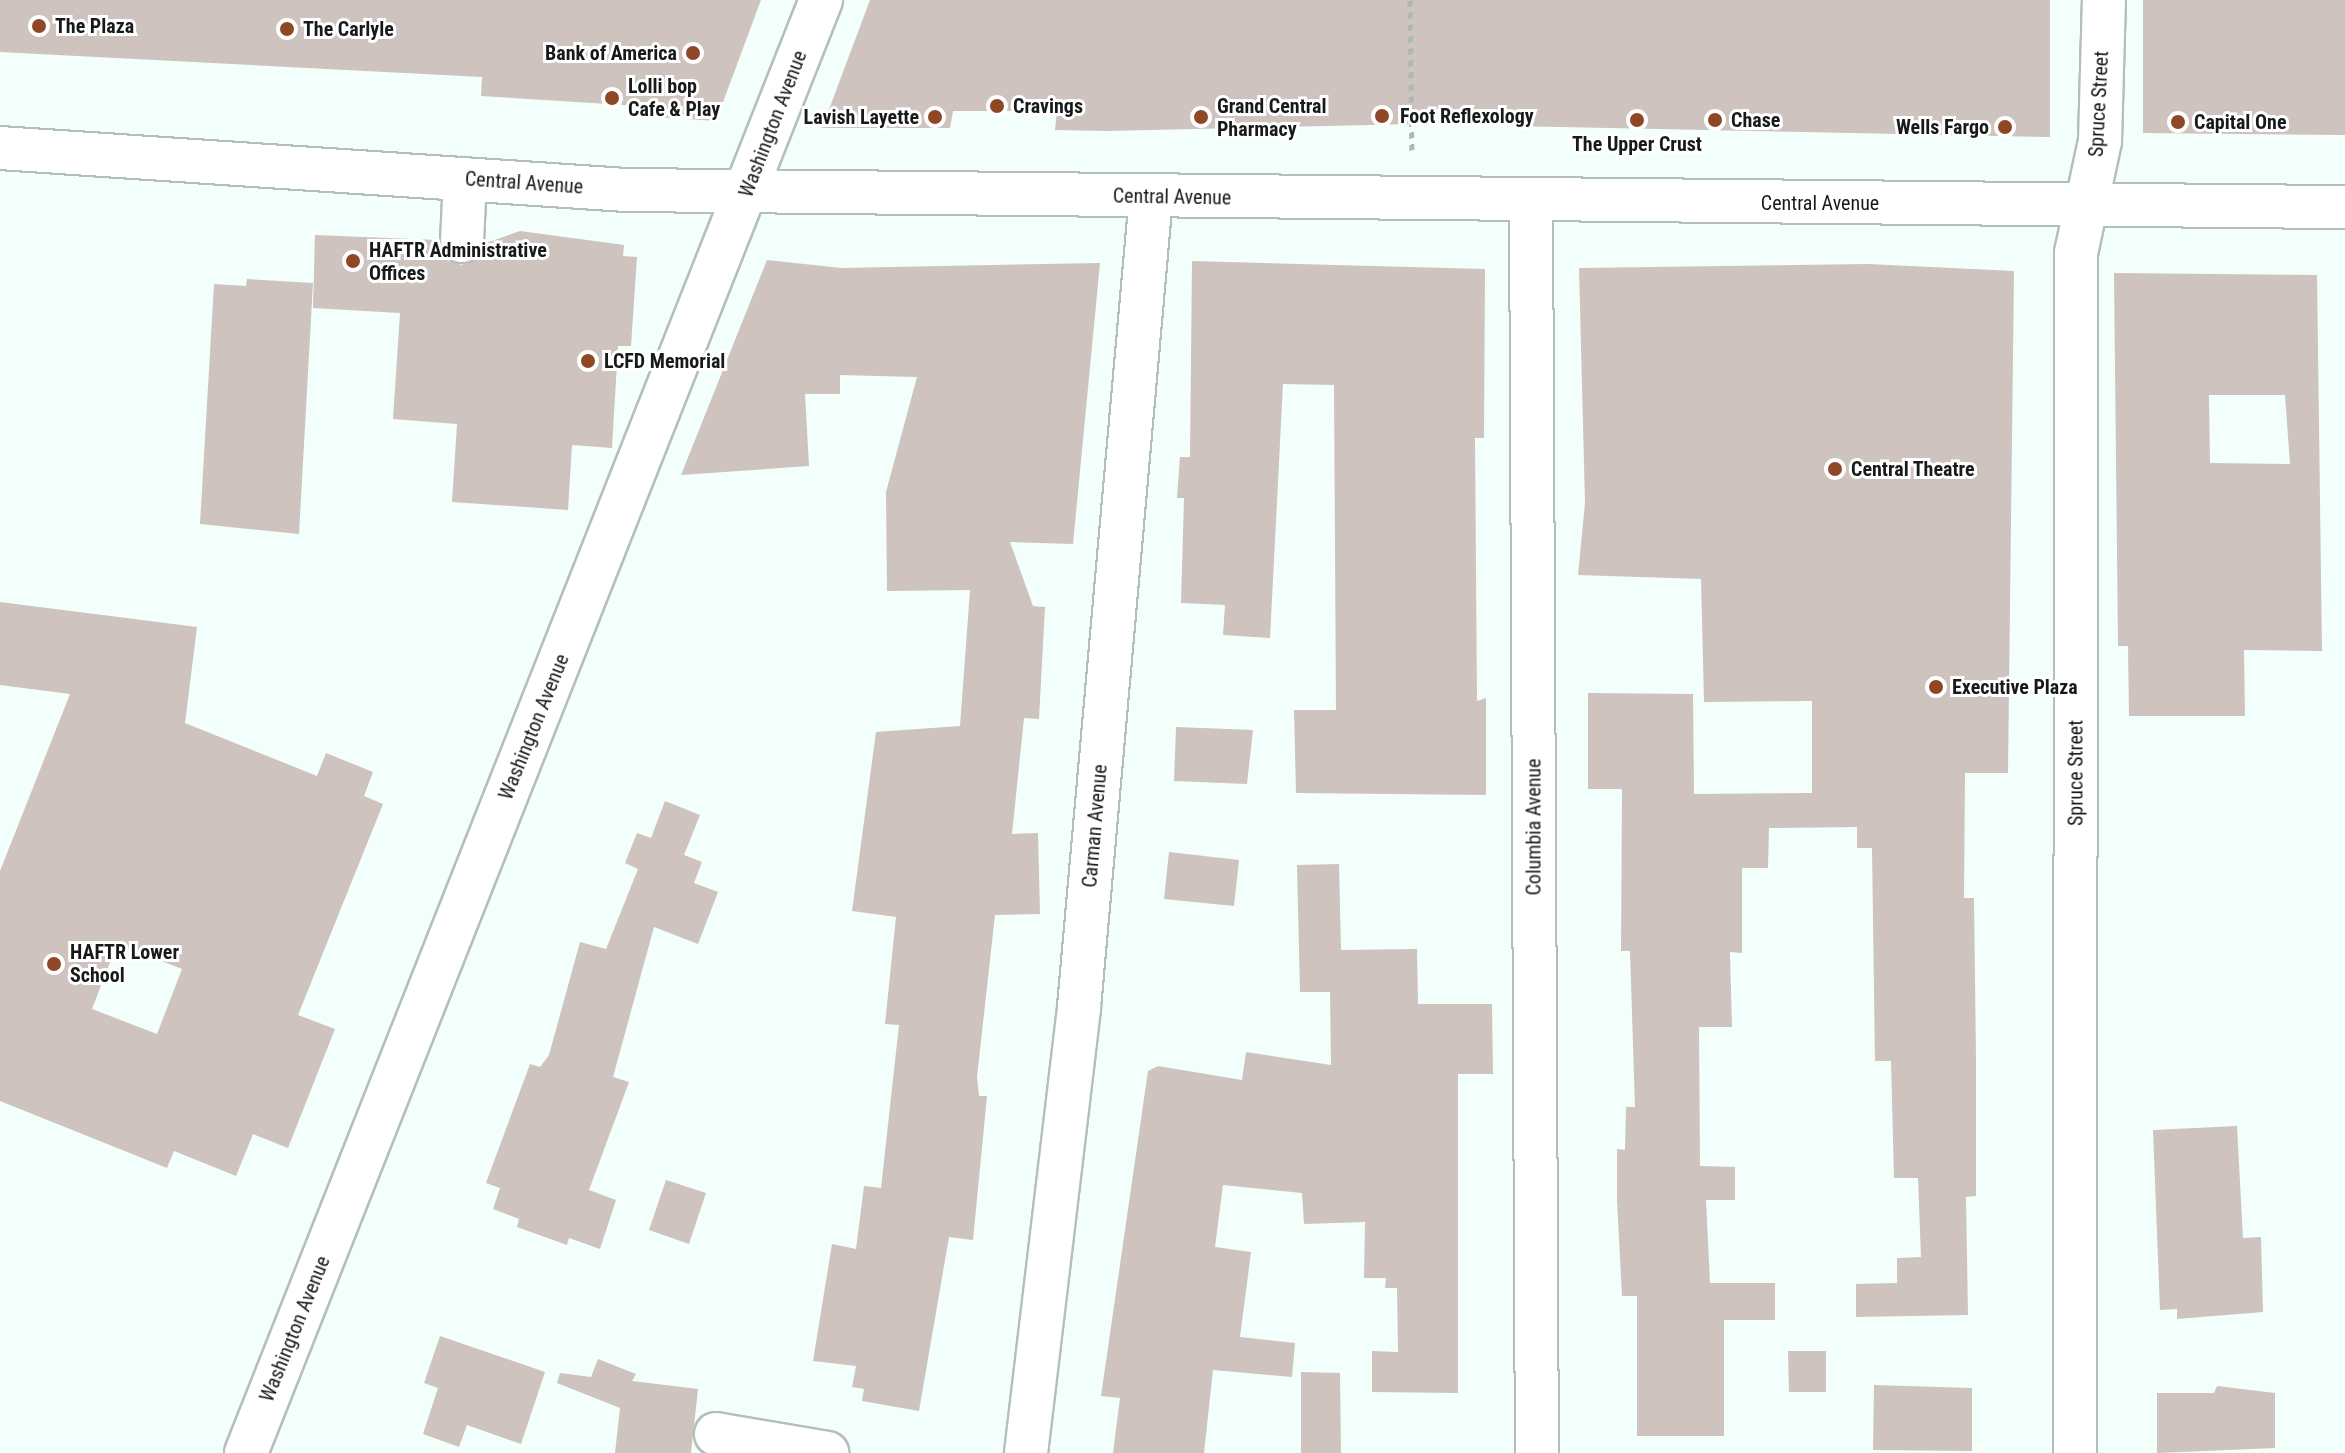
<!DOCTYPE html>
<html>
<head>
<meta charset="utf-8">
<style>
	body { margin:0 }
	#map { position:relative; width:2345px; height:1453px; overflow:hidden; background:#f2fffb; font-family:"Roboto Condensed",sans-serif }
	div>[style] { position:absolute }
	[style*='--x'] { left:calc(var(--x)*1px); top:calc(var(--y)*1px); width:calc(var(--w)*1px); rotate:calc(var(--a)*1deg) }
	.building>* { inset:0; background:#cec3be }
	.path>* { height:5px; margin-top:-2.5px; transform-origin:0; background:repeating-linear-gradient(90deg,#adb7b4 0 6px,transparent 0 12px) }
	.roads { filter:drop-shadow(2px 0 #b3bfbc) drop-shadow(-2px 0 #b3bfbc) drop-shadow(0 2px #b3bfbc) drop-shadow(0 -2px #b3bfbc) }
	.minor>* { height:42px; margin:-21px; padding:0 21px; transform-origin:21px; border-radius:21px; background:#fff }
	.dots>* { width:22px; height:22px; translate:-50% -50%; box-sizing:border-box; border:4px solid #fff; border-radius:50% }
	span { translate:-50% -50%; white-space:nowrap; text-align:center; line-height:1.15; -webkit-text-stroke:6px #fff; paint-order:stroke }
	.poi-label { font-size:20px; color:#161a19; font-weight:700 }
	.left { translate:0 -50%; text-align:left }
	.right { translate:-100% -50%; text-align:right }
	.street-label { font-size:20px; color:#161a19 }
</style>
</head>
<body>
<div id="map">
	<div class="building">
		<div style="clip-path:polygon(0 0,761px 0,716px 121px,641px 116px,640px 106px,481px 96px,482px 77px,0 52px)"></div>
		<div style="clip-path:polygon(870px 0,2050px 0,2050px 137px,1414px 124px,1106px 131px,1055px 130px,1057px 111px,953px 111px,950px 128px,822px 128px)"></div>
		<div style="clip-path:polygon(2143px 0,2345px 0,2345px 135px,2143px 133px)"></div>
		<div style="clip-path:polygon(520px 231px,624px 245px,623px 256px,637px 257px,631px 346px,618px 346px,612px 448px,572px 445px,568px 510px,452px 502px,457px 424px,393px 419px,400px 313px,313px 308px,315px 235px,438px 240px,448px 261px,462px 265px,482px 255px,486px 243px)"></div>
		<div style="clip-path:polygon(767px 260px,841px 268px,1100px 263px,1073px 544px,1010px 542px,1033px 606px,1045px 607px,1039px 719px,1024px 718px,1012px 834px,1038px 833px,1040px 914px,995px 915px,977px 1077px,979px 1096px,987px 1096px,973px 1240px,949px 1237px,919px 1411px,862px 1401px,864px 1389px,852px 1387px,856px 1366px,813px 1361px,832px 1244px,856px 1249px,864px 1186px,881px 1188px,899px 1025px,885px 1024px,896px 917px,852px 911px,876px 732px,960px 726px,970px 590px,887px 591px,886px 492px,917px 377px,840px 375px,840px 394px,805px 394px,809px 466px,681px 475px)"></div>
		<div style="clip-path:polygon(1192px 261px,1485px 269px,1484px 438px,1475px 438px,1477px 701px,1486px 698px,1486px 795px,1296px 793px,1294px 710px,1336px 710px,1334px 385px,1283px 384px,1270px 638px,1223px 635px,1225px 605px,1181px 603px,1184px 498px,1177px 498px,1180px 457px,1190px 457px)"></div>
		<div style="clip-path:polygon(1868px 264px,2014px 271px,2008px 773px,1965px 773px,1964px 898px,1974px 898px,1976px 1061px,1976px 1196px,1966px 1197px,1968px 1315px,1856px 1317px,1856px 1284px,1897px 1283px,1897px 1258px,1921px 1257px,1918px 1178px,1894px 1178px,1891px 1061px,1875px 1061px,1872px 848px,1857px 848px,1857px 827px,1769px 828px,1768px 868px,1742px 868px,1742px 953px,1730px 952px,1732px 1027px,1699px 1027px,1700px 1166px,1735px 1167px,1735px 1200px,1706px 1200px,1710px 1283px,1775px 1283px,1775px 1320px,1724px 1320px,1724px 1436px,1637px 1436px,1637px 1296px,1622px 1296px,1617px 1200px,1617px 1149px,1625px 1150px,1626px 1107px,1635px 1107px,1630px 951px,1621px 951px,1622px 789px,1588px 789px,1588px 693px,1693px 694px,1694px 794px,1812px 793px,1812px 701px,1704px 702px,1701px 579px,1578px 575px,1585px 503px,1579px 268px)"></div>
		<div style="clip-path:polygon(evenodd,2114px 273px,2317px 275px,2322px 651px,2244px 650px,2245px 716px,2129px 716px,2128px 646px,2118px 646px,2114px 273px,2209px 395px,2285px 395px,2290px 464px,2210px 463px,2209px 395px)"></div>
		<div style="clip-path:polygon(247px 279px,313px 283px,299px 534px,200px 524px,214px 284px,246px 286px)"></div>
		<div style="clip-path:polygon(evenodd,0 602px,197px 627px,185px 723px,317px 776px,326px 753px,373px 772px,364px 796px,383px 804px,298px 1015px,335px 1029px,288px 1148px,253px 1134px,236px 1176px,174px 1151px,167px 1168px,0 1101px,0 871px,70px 694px,0 685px,0 602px,117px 944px,182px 969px,157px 1034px,92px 1009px,117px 944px)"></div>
		<div style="clip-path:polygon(1176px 727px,1253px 730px,1247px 784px,1174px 781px)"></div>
		<div style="clip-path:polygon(665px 801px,700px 815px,684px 855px,702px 862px,694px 883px,718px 892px,698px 944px,654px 927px,613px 1077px,629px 1082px,589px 1190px,616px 1200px,600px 1249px,569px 1238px,567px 1245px,517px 1227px,519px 1219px,493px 1209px,500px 1188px,486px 1183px,530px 1064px,540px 1067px,549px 1055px,580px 942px,606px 949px,638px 869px,625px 863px,637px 833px,651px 838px)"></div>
		<div style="clip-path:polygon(1169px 852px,1239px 860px,1234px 906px,1164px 899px)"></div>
		<div style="clip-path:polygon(1339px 864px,1341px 950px,1417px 949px,1418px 1004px,1492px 1004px,1493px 1074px,1458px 1074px,1458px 1393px,1372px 1392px,1372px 1351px,1398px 1352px,1397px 1288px,1385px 1288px,1386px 1278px,1364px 1278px,1365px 1222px,1304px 1224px,1302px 1193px,1223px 1185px,1215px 1247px,1251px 1252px,1240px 1337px,1295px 1343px,1292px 1377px,1213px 1370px,1204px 1453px,1113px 1453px,1120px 1398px,1101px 1396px,1148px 1071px,1158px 1066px,1242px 1080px,1246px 1052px,1331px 1065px,1330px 992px,1300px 992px,1297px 865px)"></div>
		<div style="clip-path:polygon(2237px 1126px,2243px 1238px,2261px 1237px,2263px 1312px,2177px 1319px,2177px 1309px,2160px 1310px,2153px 1130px)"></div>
		<div style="clip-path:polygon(666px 1180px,706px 1193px,689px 1244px,649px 1230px)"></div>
		<div style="clip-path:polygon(440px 1336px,545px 1372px,521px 1444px,467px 1425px,459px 1447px,423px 1434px,438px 1388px,424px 1383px)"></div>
		<div style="clip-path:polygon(1788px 1351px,1826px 1351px,1826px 1392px,1789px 1392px)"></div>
		<div style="clip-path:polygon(598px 1359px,636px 1374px,632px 1381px,698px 1389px,691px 1453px,615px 1453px,620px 1408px,557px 1383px,560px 1373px,591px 1377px)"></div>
		<div style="clip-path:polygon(1301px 1372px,1340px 1373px,1341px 1453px,1301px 1453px)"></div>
		<div style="clip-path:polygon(1874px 1385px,1972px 1388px,1972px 1451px,1873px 1450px)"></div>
		<div style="clip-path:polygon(2217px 1386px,2275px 1393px,2275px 1448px,2157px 1453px,2157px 1393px,2214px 1393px)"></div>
	</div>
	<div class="path">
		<div style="--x:1410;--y:0;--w:155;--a:89.3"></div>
	</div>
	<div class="roads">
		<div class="minor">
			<div style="--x:0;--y:148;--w:626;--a:3.84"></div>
			<div style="--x:625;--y:190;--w:1720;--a:0.57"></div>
			<div style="--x:1531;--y:201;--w:1252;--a:89.73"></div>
			<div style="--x:462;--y:241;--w:62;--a:-87.2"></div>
			<div style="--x:716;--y:1434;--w:113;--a:9.7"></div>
			<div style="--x:246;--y:1453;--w:1563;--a:-68.41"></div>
			<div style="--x:1026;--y:1453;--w:449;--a:-83.2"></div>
			<div style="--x:1079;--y:1007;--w:813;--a:-84.92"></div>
			<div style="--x:2075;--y:1453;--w:1200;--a:-89.95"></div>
			<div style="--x:2076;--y:253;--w:115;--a:-77.9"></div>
			<div style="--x:2100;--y:141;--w:141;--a:-88.4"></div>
		</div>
	</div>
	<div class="dots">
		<div style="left:39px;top:26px;background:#8f4725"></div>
		<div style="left:287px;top:29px;background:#8f4725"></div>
		<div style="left:693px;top:53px;background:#8f4725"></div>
		<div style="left:612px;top:98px;background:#8f4725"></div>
		<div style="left:997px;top:106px;background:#8f4725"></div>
		<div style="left:1382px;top:116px;background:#8f4725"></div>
		<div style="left:935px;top:117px;background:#8f4725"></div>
		<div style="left:1201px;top:117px;background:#8f4725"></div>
		<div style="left:1637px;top:120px;background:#8f4725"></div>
		<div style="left:1715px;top:120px;background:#8f4725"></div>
		<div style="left:2178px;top:122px;background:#8f4725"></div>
		<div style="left:2005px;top:127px;background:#8f4725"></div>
		<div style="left:353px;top:261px;background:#8f4725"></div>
		<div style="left:588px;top:361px;background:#8f4725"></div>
		<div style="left:1835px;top:469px;background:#8f4725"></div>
		<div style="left:1936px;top:687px;background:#8f4725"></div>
		<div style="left:54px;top:964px;background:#8f4725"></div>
	</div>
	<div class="poi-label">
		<span class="left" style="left:55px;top:26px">The Plaza</span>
		<span class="left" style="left:303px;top:29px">The Carlyle</span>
		<span class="right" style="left:677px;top:53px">Bank of America</span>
		<span class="left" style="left:628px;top:98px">Lolli bop<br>Cafe &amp; Play</span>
		<span class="left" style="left:1013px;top:106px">Cravings</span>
		<span class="left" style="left:1217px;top:118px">Grand Central<br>Pharmacy</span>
		<span class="left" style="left:1400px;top:116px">Foot Reflexology</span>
		<span class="right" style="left:919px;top:117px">Lavish Layette</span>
		<span class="left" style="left:1731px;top:120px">Chase</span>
		<span class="left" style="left:2194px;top:122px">Capital One</span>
		<span class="right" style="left:1989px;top:127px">Wells Fargo</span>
		<span style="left:1637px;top:144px">The Upper Crust</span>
		<span class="left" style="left:369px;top:262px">HAFTR Administrative<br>Offices</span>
		<span class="left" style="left:604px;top:361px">LCFD Memorial</span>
		<span class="left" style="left:1851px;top:469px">Central Theatre</span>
		<span class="left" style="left:1952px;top:687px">Executive Plaza</span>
		<span class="left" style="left:70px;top:964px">HAFTR Lower<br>School</span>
	</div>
	<div class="street-label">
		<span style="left:2099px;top:104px;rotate:-87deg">Spruce Street</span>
		<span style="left:773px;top:124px;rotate:-69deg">Washington Avenue</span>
		<span style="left:524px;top:183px;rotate:4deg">Central Avenue</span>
		<span style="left:1172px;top:197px;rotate:1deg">Central Avenue</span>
		<span style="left:1820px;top:203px">Central Avenue</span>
		<span style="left:534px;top:727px;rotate:-68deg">Washington Avenue</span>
		<span style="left:2076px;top:773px;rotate:-90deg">Spruce Street</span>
		<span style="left:1095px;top:826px;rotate:-85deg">Carman Avenue</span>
		<span style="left:1534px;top:827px;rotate:-90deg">Columbia Avenue</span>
		<span style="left:295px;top:1329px;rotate:-68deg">Washington Avenue</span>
	</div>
</div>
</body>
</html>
